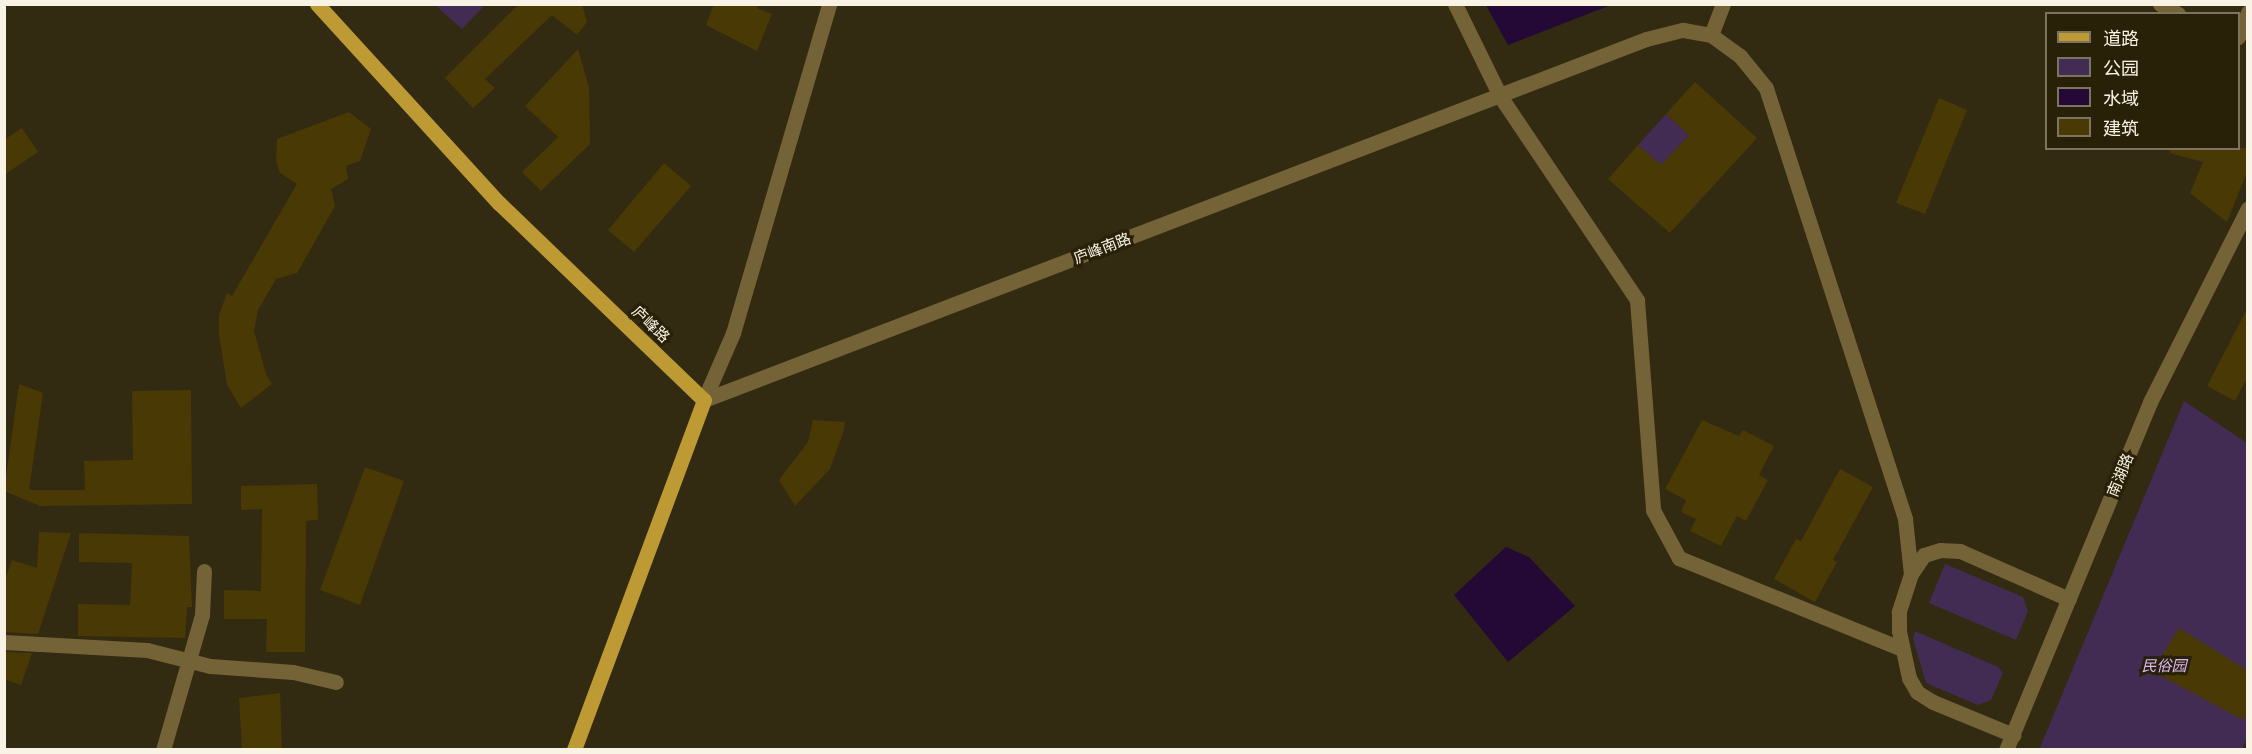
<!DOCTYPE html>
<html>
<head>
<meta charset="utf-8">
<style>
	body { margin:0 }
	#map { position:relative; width:2252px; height:754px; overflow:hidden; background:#332a12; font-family:"PT Serif","Noto Sans SC",serif }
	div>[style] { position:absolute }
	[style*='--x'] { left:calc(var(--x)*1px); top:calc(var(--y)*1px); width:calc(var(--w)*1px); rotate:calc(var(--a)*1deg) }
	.green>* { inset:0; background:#422c54 }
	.water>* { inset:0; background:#240836 }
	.building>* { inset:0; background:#493904 }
	.minor>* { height:15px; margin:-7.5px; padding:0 7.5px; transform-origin:7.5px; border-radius:7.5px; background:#746337 }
	.major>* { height:15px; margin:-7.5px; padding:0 7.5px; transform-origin:7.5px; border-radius:7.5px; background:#bd9a33 }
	span { translate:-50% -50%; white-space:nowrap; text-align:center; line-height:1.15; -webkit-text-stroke:6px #292008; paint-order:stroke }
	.street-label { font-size:15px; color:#f9f3e5 }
	.park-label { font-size:15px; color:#dab9f8; font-style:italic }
	.frame { position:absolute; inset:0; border:6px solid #f9f3e5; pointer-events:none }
	.legend { position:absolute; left:2045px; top:12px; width:195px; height:138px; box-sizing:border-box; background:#292008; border:2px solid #7c7460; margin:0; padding:8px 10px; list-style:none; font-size:18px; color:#f9f3e5 }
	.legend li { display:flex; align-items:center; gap:12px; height:30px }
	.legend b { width:30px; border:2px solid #7c7460 }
</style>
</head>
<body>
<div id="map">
	<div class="green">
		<div style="clip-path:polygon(435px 5px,485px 5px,462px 29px)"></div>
		<div style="clip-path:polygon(1666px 114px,1689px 135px,1661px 165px,1638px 145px)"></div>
		<div style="clip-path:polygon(2184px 401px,2247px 443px,2247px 738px,2242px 749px,2039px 750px)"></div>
		<div style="clip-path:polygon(1945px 564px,2023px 597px,2028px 611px,2016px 640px,1929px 603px)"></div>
		<div style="clip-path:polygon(1915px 631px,1998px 667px,2003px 673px,1991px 700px,1978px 705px,1926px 683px,1913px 639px)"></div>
	</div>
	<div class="water">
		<div style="clip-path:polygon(1486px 5px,1611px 5px,1508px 45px)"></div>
		<div style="clip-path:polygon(1506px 547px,1529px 557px,1575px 606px,1508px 662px,1454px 595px)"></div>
	</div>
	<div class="building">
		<div style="clip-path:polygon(519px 4px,582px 4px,587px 22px,577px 35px,552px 15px,485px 79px,495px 88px,473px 108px,445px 78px)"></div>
		<div style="clip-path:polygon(714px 4px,759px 4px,757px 8px,772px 14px,757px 51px,706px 25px)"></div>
		<div style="clip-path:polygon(578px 49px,589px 88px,590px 144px,541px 191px,522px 172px,558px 137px,525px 106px)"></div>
		<div style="clip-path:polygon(1695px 82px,1757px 138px,1670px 233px,1608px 179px,1638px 145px,1661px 165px,1689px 135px,1666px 114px)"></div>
		<div style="clip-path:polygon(1939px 98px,1967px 110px,1925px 214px,1896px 203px)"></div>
		<div style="clip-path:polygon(349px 112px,371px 129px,360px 161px,346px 166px,348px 179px,331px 189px,335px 206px,297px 273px,276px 279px,258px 310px,254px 331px,266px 374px,272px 384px,241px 408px,227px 385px,219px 335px,219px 315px,227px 293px,232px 296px,297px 184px,280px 173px,276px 161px,277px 139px)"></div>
		<div style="clip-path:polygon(22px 128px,38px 152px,4px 175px,4px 140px)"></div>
		<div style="clip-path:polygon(2170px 148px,2247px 148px,2247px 172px,2227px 222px,2190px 193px,2203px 162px,2170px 153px)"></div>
		<div style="clip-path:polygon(664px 163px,691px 186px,634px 252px,608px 230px)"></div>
		<div style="clip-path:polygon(2247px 309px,2247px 378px,2235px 401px,2207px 386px)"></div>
		<div style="clip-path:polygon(19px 384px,43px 393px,29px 490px,85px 490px,84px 461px,133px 460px,132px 391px,191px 390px,192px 504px,40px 506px,4px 491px)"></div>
		<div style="clip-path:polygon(813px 420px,845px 422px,844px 430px,830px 469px,795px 506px,779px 480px,808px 442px)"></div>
		<div style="clip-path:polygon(1702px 420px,1739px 436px,1743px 430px,1774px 446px,1759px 475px,1768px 480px,1746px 521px,1737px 516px,1721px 546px,1690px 531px,1696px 519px,1681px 512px,1686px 500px,1665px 489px)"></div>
		<div style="clip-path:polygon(365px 467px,404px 481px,360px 605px,320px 590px)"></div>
		<div style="clip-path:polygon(1840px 469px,1873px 487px,1833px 560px,1837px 562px,1815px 602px,1774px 579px,1796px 539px,1801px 541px)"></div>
		<div style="clip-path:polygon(317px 484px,318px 520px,306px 521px,305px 652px,266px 652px,267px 619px,224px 619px,224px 590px,261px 591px,262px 509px,241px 510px,241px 486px)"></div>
		<div style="clip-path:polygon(39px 532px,71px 533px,38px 634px,4px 632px,4px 582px,12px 560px,37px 568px)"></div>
		<div style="clip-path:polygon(79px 533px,189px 536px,192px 607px,187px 607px,185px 638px,78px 636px,78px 604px,130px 605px,132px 563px,79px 562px)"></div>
		<div style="clip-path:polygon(2179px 628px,2247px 670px,2247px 712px,2243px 720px,2152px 671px)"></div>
		<div style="clip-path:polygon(4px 652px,32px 653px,21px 685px,4px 679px)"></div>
		<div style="clip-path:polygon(280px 693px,282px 750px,242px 750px,239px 698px)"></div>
	</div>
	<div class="minor">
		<div style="--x:1455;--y:4;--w:102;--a:63.9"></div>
		<div style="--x:1500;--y:96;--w:246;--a:56.1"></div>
		<div style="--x:1637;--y:300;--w:211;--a:85.6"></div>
		<div style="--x:1653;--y:510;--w:55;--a:61.6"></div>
		<div style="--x:1679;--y:558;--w:239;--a:22.2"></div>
		<div style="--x:2160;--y:4;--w:21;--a:29"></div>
		<div style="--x:1711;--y:35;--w:33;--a:-69"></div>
		<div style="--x:2238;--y:37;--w:27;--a:-68"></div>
		<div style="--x:704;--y:400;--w:1009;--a:-20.97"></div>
		<div style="--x:1646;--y:39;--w:38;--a:-14"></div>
		<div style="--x:1683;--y:30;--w:28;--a:10"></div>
		<div style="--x:1711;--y:35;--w:36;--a:36"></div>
		<div style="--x:1740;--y:56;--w:41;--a:50.9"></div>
		<div style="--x:1766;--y:88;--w:453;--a:72.1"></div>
		<div style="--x:1905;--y:519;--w:55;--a:83.8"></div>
		<div style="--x:1911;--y:574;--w:40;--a:108"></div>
		<div style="--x:1899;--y:612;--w:19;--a:90"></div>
		<div style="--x:1899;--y:631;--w:48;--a:78"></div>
		<div style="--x:1909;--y:678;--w:16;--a:60"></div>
		<div style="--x:1917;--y:692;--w:19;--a:32"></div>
		<div style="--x:1933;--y:702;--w:87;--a:22.4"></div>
		<div style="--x:704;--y:400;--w:73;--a:-66.6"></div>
		<div style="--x:733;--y:333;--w:343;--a:-73.7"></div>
		<div style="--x:1911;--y:574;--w:23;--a:-56"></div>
		<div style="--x:1924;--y:555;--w:17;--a:-17"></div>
		<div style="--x:1940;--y:550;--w:20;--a:3"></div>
		<div style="--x:1960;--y:551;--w:119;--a:23.8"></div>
		<div style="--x:4;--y:642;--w:143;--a:3.2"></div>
		<div style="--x:147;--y:650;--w:65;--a:14.3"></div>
		<div style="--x:210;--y:666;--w:83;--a:4.1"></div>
		<div style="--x:293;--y:672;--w:44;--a:13.1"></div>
		<div style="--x:163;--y:750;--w:141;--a:-73.9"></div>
		<div style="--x:202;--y:615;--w:44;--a:-87.4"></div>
		<div style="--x:2006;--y:750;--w:377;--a:-67.5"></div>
		<div style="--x:2150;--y:402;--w:217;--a:-63.2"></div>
	</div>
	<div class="major">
		<div style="--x:317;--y:4;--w:270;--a:47.6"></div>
		<div style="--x:499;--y:203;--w:284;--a:43.9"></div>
		<div style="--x:704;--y:400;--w:373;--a:110.4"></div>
	</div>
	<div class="street-label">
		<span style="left:1102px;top:248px;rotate:-21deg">庐峰南路</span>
		<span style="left:651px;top:324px;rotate:44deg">庐峰路</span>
		<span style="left:2120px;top:475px;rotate:-68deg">南湖路</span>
	</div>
	<div class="park-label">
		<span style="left:2164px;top:666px">民俗园</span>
	</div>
	<div class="frame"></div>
	<ul class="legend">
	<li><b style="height:8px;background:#bd9a33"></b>道路</li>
	<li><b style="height:16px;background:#422c54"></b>公园</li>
	<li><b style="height:16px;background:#240836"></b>水域</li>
	<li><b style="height:16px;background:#493904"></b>建筑</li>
	</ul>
</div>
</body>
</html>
